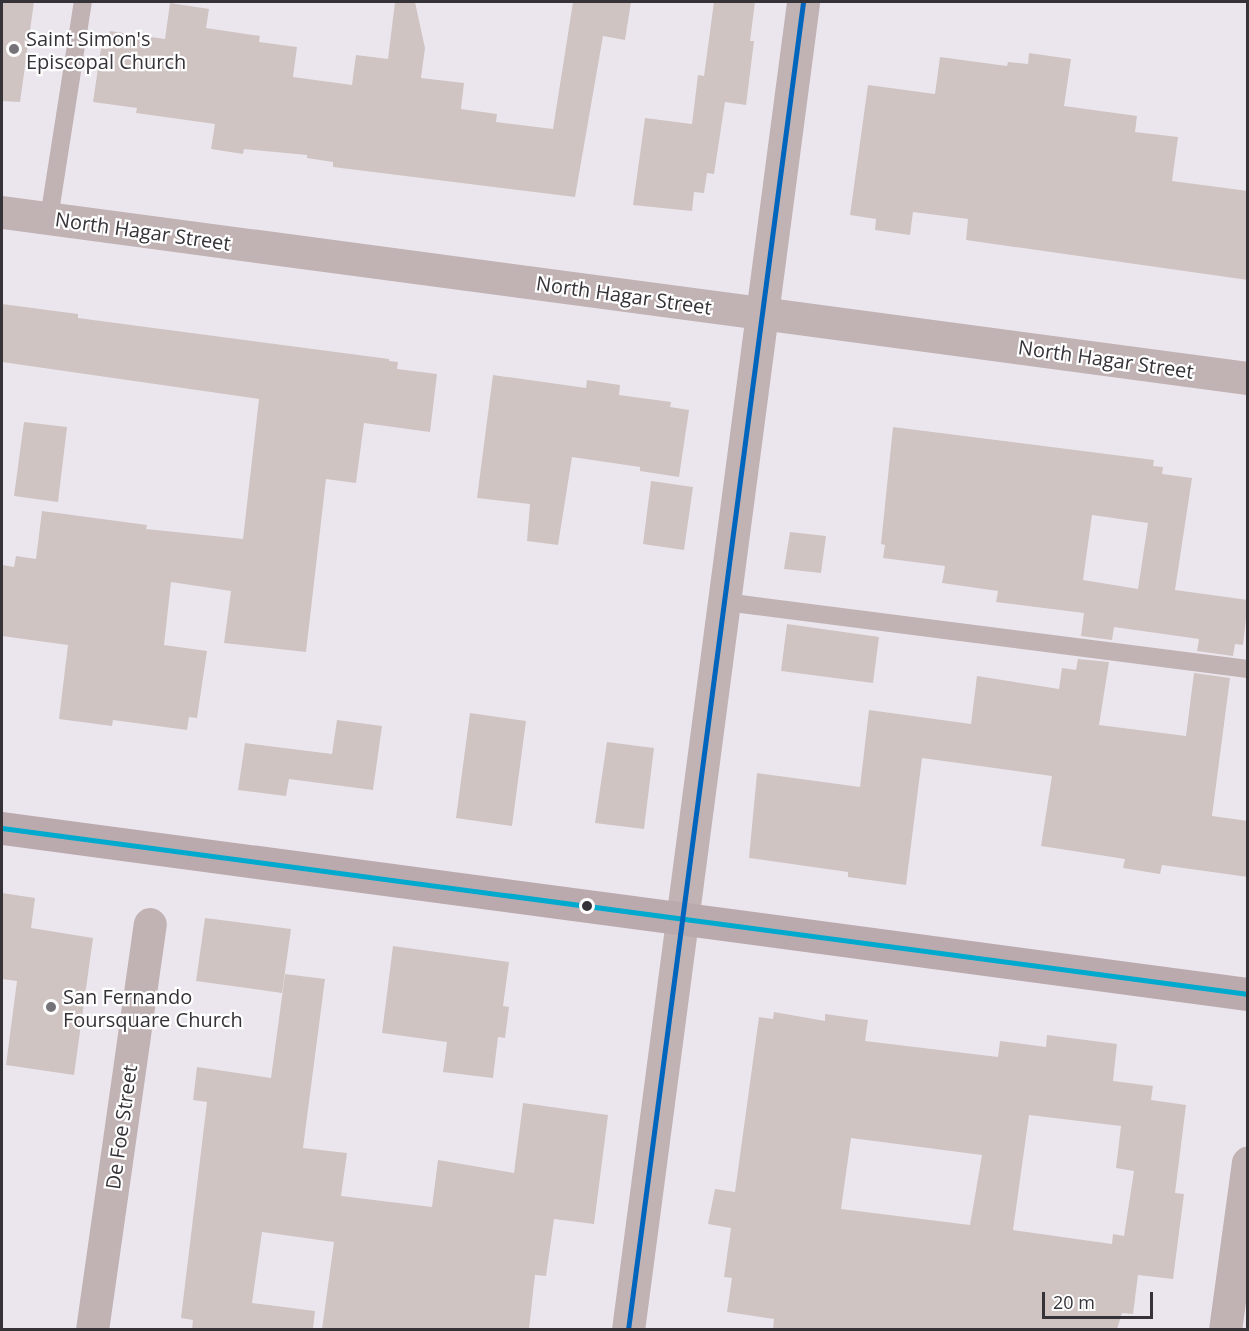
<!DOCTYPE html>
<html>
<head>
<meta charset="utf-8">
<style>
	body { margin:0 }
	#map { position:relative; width:1249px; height:1331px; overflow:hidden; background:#ebe6ee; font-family:"Open Sans",sans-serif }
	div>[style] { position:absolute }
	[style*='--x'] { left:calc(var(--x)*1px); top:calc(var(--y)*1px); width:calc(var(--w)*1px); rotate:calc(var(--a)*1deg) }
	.building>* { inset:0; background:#cfc4c2 }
	.lane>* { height:18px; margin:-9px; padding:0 9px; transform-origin:9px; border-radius:9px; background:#c1b2b3 }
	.street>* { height:33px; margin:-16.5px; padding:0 16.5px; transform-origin:16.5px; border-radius:16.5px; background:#c1b2b3 }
	.primary>* { height:33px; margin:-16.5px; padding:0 16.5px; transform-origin:16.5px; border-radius:16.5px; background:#bbaaad }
	.bus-1>* { height:4.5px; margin:-2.25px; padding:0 2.25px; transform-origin:2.25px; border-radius:2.25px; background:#00a9ce }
	.bus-2>* { height:4.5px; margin:-2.25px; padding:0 2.25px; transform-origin:2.25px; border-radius:2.25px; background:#0065bd }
	.dots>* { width:16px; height:16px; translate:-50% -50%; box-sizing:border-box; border:3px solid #fff; border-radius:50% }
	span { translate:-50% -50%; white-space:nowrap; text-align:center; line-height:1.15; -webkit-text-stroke:4.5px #fff; paint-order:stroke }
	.poi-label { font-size:20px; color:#363338 }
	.left { translate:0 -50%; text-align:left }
	.street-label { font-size:20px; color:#363338 }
	.frame { position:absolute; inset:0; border:3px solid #363338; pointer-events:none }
	.scale { position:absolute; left:1042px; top:1292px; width:111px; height:27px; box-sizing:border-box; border:3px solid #363338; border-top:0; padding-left:8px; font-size:18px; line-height:21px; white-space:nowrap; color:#363338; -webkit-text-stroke:4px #fff; paint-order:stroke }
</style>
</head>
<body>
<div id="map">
	<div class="building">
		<div style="clip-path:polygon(2px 2px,34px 2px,20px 102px,2px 101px)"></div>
		<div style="clip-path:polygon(395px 2px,415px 2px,425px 48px,421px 78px,464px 83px,461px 109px,497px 114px,496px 122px,553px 129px,573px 2px,631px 2px,625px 40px,603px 36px,575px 197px,333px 167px,333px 162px,307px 158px,307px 155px,244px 149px,243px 154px,211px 149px,215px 124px,136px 113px,137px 108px,93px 102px,101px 48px,107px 49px,110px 31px,165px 39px,170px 3px,209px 9px,206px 28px,260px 36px,259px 42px,297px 47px,293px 77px,352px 85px,356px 55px,388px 59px)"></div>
		<div style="clip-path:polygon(714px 2px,755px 2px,750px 41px,754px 41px,746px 105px,725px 102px,714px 174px,707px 173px,704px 193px,694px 192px,692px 211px,633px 205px,645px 118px,692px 124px,698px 75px,704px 76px)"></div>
		<div style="clip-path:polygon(1029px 53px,1071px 59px,1064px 106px,1137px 116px,1135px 132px,1178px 137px,1172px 181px,1248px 191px,1248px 280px,966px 240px,968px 219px,913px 212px,910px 235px,875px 230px,876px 219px,850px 215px,868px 85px,935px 94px,940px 57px,1007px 66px,1008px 62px,1028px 64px)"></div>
		<div style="clip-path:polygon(2px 304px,78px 314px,78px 318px,389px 359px,389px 361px,398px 362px,397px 369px,437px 374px,430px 432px,364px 423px,356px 483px,326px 479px,306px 652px,224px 643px,231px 591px,171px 582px,164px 645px,207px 651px,197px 718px,189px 717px,187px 730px,113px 720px,112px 726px,59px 719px,68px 645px,2px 636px,2px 565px,14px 567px,16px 556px,36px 559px,42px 511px,147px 525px,146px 529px,243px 539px,259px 399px,2px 362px)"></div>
		<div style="clip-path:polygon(493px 375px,586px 388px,587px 380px,620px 385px,619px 395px,671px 402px,670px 407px,689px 410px,679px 477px,640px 471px,640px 467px,572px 457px,558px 545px,527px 541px,530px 504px,477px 498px)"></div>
		<div style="clip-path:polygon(24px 422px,67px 427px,58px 502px,14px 496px)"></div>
		<div style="clip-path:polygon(evenodd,893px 427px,1154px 460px,1153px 466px,1163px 467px,1162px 474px,1192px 478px,1175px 590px,1248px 600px,1243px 645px,1235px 644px,1233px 656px,1197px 651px,1199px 639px,1114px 627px,1112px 640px,1081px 636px,1084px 613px,996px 602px,998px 591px,942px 583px,945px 566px,883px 558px,885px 545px,881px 544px,893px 427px,1092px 515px,1148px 523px,1138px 589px,1083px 580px,1092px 515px)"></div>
		<div style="clip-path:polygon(651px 481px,693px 487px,684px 550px,643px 544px)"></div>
		<div style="clip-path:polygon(790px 532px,826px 536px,821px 573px,784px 569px)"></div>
		<div style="clip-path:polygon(787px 624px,879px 637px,873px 683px,781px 671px)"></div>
		<div style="clip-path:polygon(1078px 659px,1109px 662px,1099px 725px,1186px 736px,1194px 673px,1230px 678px,1212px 816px,1248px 821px,1248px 877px,1162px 865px,1160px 874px,1123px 868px,1125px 859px,1041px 846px,1052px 776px,922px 758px,906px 885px,848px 877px,848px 872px,749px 858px,757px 773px,860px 787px,869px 710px,971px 724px,977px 676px,1059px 689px,1062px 668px,1076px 670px)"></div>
		<div style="clip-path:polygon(470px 713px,526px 721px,512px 826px,456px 818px)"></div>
		<div style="clip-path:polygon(337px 720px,382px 726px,373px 790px,289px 779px,286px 796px,238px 790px,245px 743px,332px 754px)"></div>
		<div style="clip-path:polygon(607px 742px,654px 748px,644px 829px,595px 823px)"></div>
		<div style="clip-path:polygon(2px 893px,35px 898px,31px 928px,93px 938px,74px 1075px,6px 1065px,17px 981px,2px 979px)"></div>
		<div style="clip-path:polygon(205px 918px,291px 929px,282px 993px,196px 981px)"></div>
		<div style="clip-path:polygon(393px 946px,509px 962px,503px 1006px,509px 1007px,505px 1038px,498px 1037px,493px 1078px,443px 1072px,447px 1042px,382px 1033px)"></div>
		<div style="clip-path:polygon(285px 974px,325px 979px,303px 1148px,347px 1153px,341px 1196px,432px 1207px,438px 1160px,514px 1173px,523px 1103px,608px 1115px,594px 1224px,554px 1219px,546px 1276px,535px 1275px,529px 1329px,322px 1329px,334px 1242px,262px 1232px,252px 1303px,315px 1311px,313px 1329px,192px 1329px,193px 1320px,181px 1318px,207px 1102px,193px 1100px,197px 1067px,271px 1078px)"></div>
		<div style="clip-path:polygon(evenodd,774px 1012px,825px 1021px,825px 1014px,868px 1020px,865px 1041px,998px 1057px,1000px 1041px,1046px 1047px,1047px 1035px,1117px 1044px,1113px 1081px,1153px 1086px,1151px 1100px,1186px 1105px,1175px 1193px,1184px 1194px,1173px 1279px,1138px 1275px,1133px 1314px,1122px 1313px,1117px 1329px,773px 1329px,774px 1319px,727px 1312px,732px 1278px,724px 1277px,731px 1228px,708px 1224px,715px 1189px,735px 1192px,759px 1017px,773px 1019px,774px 1012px,1029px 1115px,1121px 1126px,1116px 1168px,1134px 1171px,1124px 1236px,1113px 1234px,1112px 1244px,1013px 1230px,1029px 1115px,774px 1012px,851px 1138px,982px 1155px,970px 1225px,841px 1209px,851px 1138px)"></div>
	</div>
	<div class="lane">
		<div style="--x:49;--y:218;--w:219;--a:-81.1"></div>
		<div style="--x:725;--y:602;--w:527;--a:7.3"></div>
	</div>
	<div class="street">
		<div style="--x:2;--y:212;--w:1257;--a:7.59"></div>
		<div style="--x:92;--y:1330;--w:410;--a:-81.9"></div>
		<div style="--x:628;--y:1330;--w:1339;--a:-82.49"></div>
		<div style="--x:1225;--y:1330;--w:169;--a:-82.2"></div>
	</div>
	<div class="primary">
		<div style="--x:2;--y:828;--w:1257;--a:7.59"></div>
	</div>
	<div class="bus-1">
		<div style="--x:2;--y:828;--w:1257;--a:7.59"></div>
	</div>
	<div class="bus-2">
		<div style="--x:628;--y:1330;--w:1339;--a:-82.49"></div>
	</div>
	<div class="dots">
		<div style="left:14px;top:49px;background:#757278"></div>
		<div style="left:587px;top:906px;background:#363338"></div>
		<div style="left:51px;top:1007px;background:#757278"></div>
	</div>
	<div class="poi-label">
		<span class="left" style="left:26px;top:50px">Saint Simon's<br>Episcopal Church</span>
		<span class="left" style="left:63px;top:1008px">San Fernando<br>Foursquare Church</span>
	</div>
	<div class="street-label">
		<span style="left:143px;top:231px;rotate:8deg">North Hagar Street</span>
		<span style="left:624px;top:295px;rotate:8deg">North Hagar Street</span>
		<span style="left:1106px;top:359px;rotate:8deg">North Hagar Street</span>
		<span style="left:121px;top:1127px;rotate:-82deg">De Foe Street</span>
	</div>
	<div class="frame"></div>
	<div class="scale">20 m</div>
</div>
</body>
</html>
